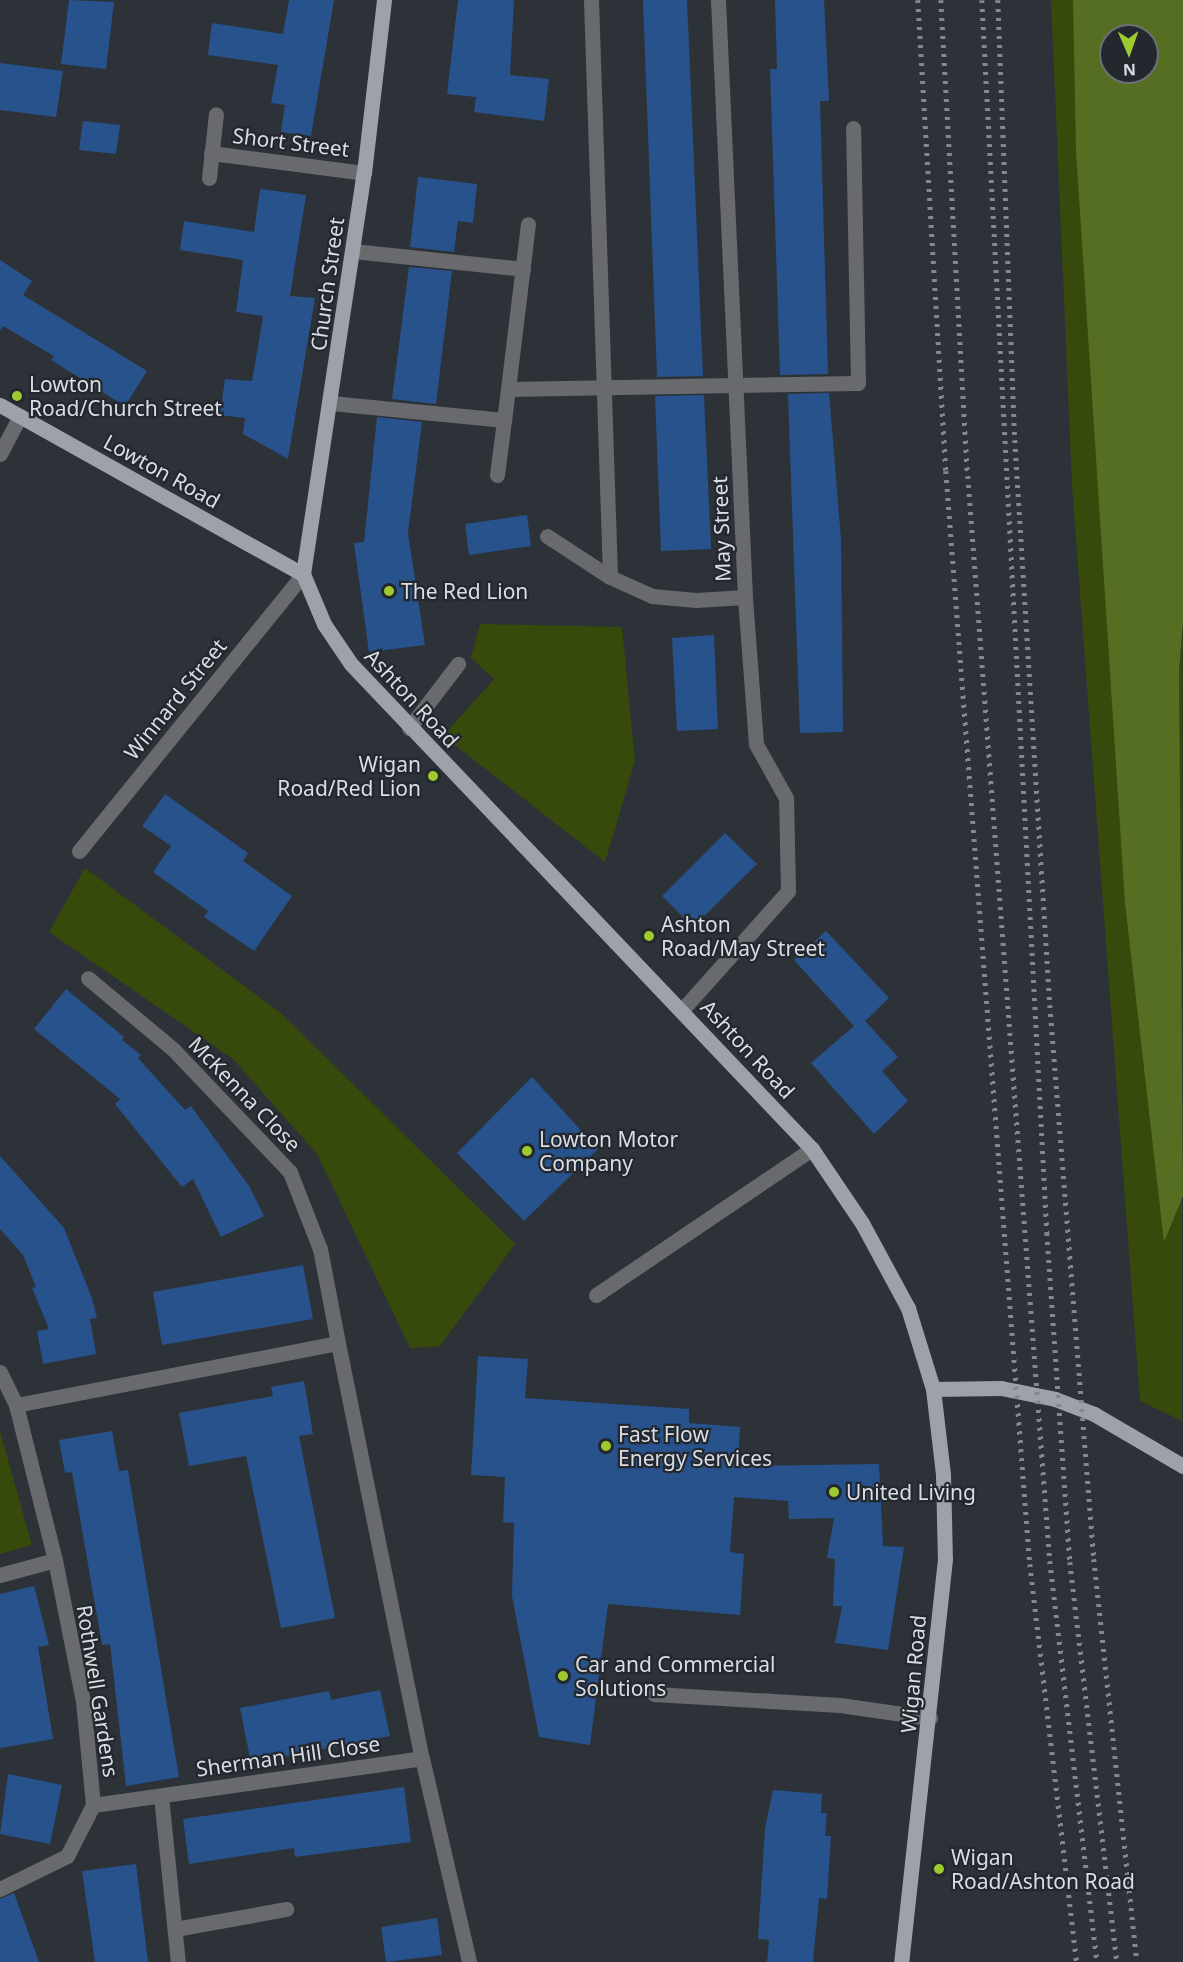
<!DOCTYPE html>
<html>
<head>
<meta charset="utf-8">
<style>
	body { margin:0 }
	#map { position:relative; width:1183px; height:1962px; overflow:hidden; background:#2d3239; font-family:"Noto Sans",sans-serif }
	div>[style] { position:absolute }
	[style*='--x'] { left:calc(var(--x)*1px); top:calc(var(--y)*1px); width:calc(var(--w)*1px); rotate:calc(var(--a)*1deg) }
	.green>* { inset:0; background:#37490b }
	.forest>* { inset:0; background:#566e22 }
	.building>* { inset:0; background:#28528b }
	.minor>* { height:15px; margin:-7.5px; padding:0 7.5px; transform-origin:7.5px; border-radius:7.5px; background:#686a6e }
	.major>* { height:15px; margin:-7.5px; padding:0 7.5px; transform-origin:7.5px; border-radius:7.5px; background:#9da2aa }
	.rail>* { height:4.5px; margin-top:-2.25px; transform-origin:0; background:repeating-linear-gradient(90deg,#84888e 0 3px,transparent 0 9px) }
	.dots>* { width:16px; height:16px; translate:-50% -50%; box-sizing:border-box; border:3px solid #23282f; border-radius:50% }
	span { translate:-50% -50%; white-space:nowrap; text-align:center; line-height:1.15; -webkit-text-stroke:4.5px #23282f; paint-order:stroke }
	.street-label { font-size:21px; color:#dadde2 }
	.poi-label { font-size:21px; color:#dadde2 }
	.left { translate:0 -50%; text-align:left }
	.right { translate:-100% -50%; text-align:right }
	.north { position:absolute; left:1099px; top:24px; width:60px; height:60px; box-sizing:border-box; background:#23282f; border:2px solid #6c7077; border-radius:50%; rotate:178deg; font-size:16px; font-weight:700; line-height:24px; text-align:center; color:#dadde2 }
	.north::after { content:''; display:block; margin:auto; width:21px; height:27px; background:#9eca2f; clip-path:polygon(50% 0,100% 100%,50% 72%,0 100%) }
</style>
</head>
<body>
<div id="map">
	<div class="green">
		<div style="clip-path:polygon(evenodd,1051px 0,1183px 0,1182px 1421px,1140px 1401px,1072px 485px,1051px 0,1111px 36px,1147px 36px,1147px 72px,1111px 72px,1111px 36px)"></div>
		<div style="clip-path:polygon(480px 624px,622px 627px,635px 761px,605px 862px,443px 736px,494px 679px,471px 658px)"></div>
		<div style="clip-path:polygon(85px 868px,282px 1014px,515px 1244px,440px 1346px,410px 1348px,317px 1154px,233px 1059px,49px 932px)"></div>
		<div style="clip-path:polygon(0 1431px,32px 1545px,0 1554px)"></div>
	</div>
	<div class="forest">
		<div style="clip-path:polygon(evenodd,1073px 0,1183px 0,1183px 622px,1179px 670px,1183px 1196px,1164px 1242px,1125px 903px,1076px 151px,1073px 0,1111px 36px,1147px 36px,1147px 72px,1111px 72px,1111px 36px)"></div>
	</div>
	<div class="building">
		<div style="clip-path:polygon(69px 0,114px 2px,106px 69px,61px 64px)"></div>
		<div style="clip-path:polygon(289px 0,334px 0,311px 136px,281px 132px,285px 105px,271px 103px,278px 65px,208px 55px,212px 23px,283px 34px)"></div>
		<div style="clip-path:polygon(458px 0,514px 0,510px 75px,549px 79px,544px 121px,474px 112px,476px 97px,447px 94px)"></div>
		<div style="clip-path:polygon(643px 0,687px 0,703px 376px,657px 377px)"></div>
		<div style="clip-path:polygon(775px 0,824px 0,829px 101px,820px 101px,828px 374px,780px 375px,770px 69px,777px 69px)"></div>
		<div style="clip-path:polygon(0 63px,63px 71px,56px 117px,0 110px)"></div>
		<div style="clip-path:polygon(83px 121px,120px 125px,116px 154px,79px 150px)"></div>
		<div style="clip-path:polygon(418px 177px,477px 184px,473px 223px,458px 221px,454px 252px,410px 247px)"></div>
		<div style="clip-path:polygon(260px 189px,306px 195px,290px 296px,315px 298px,288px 459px,243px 434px,245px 418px,220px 415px,225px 379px,252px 381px,263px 316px,236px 312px,243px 260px,180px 250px,184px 221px,254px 232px)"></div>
		<div style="clip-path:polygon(0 260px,32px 281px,23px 295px,147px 371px,125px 406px,51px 360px,54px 356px,3px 326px,0 331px)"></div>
		<div style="clip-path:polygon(409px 267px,452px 271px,436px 404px,392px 399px)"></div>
		<div style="clip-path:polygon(829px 393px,841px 539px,843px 732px,800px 733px,788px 394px)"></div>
		<div style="clip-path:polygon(704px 395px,711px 549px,661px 551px,655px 396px)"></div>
		<div style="clip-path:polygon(377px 417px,422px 422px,408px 533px,425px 645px,369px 652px,354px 543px,364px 542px)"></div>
		<div style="clip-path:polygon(527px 515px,531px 546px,469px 555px,465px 524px)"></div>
		<div style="clip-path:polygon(714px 635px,718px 729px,677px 731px,672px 638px)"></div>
		<div style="clip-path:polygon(165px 794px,248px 853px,243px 861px,292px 896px,254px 951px,204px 917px,208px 911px,153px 872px,171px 846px,142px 826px)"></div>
		<div style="clip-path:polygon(725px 833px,757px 864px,693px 927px,662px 896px)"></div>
		<div style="clip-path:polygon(826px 931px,889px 998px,865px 1021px,898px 1057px,882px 1071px,908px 1101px,874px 1134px,811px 1063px,854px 1026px,794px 960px)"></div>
		<div style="clip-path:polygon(66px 989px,124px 1037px,122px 1040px,141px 1055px,138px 1058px,185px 1110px,191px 1106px,249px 1186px,264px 1216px,221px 1237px,193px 1179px,182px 1187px,115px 1104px,120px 1099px,34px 1029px)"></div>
		<div style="clip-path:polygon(532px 1077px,598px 1149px,524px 1221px,457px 1153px)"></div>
		<div style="clip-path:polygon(0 1156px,64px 1228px,92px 1298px,97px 1318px,90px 1319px,96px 1354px,43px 1364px,37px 1331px,49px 1329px,32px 1288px,36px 1287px,23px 1255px,0 1229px)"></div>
		<div style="clip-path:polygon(303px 1265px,313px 1319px,162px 1345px,153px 1292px)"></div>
		<div style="clip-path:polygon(478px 1356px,528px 1359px,525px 1398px,689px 1409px,689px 1423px,740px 1427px,738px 1466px,879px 1464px,883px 1546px,904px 1547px,888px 1650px,835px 1643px,842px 1606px,833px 1606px,835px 1559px,827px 1558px,834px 1518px,789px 1519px,788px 1501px,734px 1497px,730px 1552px,744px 1554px,740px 1615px,608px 1604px,590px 1745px,539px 1737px,512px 1596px,514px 1523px,503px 1522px,505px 1477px,471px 1475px)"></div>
		<div style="clip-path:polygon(304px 1381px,313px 1434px,299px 1436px,335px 1618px,281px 1628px,246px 1456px,189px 1466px,179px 1413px,273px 1396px,271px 1387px)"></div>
		<div style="clip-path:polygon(112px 1431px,119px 1471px,128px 1470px,179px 1777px,126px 1786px,110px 1644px,102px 1645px,72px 1472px,65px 1473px,59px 1440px)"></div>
		<div style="clip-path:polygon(34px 1586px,49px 1645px,38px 1647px,53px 1739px,0 1748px,0 1594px)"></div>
		<div style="clip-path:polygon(380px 1690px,390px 1736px,251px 1763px,240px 1708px,329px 1691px,331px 1700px)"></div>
		<div style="clip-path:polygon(8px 1774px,62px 1785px,50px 1844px,0 1834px)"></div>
		<div style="clip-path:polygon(404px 1787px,411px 1842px,295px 1857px,294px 1848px,189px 1864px,183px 1819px)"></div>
		<div style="clip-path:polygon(773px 1790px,822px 1794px,821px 1813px,827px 1813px,825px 1836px,831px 1836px,827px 1899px,819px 1898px,813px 1962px,767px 1962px,769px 1940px,758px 1939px,765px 1828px)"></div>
		<div style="clip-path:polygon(136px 1864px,148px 1962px,95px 1962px,82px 1871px)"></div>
		<div style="clip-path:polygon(14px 1893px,39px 1962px,0 1962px,0 1899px)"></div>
		<div style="clip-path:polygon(437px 1918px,442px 1955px,386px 1962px,381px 1927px)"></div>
	</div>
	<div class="minor">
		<div style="--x:591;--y:0;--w:577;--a:88.11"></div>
		<div style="--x:610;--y:577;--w:46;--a:24.3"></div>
		<div style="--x:652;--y:596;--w:44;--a:5.2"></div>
		<div style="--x:696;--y:600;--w:49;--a:-3.5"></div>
		<div style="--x:211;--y:153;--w:154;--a:7.4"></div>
		<div style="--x:209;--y:178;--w:64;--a:-83.8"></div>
		<div style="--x:353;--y:251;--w:171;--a:6"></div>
		<div style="--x:508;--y:389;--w:166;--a:-83.1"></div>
		<div style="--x:331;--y:403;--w:174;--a:5.6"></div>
		<div style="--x:0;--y:454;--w:43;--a:-62.2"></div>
		<div style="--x:497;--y:475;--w:87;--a:-82.7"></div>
		<div style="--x:508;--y:389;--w:350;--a:-1"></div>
		<div style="--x:858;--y:383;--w:255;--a:-91.1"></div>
		<div style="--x:547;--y:536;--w:75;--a:33.1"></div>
		<div style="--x:409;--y:728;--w:81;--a:-52.6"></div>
		<div style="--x:79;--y:851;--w:356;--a:-51"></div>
		<div style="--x:683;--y:1009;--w:158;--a:-48.3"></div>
		<div style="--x:788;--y:891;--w:93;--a:-91.2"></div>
		<div style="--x:786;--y:798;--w:62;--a:-119.1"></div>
		<div style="--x:756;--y:744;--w:147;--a:-94.3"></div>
		<div style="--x:745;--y:597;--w:598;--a:-92.59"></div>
		<div style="--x:596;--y:1295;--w:261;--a:-34.1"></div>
		<div style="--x:338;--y:1343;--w:423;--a:78.6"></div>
		<div style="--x:0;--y:1372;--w:37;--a:64"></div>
		<div style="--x:16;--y:1405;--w:160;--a:75.9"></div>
		<div style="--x:55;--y:1560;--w:144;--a:78.8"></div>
		<div style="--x:83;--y:1701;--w:104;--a:84.5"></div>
		<div style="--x:93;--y:1805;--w:57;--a:117"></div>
		<div style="--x:67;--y:1856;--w:75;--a:153.8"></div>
		<div style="--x:16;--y:1405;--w:328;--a:-10.9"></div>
		<div style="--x:338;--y:1343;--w:96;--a:-100.8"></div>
		<div style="--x:320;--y:1249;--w:83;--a:-111.3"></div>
		<div style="--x:290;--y:1172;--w:168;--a:-133.6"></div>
		<div style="--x:174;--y:1050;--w:112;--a:-140.1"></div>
		<div style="--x:0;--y:1575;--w:57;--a:-15.3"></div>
		<div style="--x:654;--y:1694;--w:186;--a:3.4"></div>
		<div style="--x:840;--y:1705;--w:91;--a:8.2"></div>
		<div style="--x:161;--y:1796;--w:167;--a:84.2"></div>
		<div style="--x:93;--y:1805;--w:332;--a:-8.1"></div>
		<div style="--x:422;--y:1758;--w:209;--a:77"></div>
		<div style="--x:175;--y:1929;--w:113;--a:-10.2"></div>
	</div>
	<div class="major">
		<div style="--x:0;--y:405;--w:347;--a:29.2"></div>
		<div style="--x:303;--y:574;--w:54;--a:67.2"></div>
		<div style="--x:324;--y:624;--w:48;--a:56"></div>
		<div style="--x:351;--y:664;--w:669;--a:46.45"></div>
		<div style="--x:812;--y:1149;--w:89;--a:56"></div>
		<div style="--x:862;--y:1223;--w:97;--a:61.6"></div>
		<div style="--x:908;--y:1308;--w:85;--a:72.8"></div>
		<div style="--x:933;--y:1389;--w:86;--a:83.3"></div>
		<div style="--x:943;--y:1474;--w:85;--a:88.7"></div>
		<div style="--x:945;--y:1559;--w:405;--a:96.2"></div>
		<div style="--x:303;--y:574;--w:406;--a:-81.4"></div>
		<div style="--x:364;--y:173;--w:174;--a:-83.4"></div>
		<div style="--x:933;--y:1389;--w:68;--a:-0.8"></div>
		<div style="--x:1001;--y:1388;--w:55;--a:11.5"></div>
		<div style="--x:1055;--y:1399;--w:42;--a:21"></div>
		<div style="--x:1094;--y:1414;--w:103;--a:30.3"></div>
	</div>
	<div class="rail">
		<div style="--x:918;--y:0;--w:472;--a:86.6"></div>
		<div style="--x:946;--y:471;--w:1096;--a:85.61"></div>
		<div style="--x:1030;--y:1564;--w:401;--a:83.3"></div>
		<div style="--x:941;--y:0;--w:477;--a:86.8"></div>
		<div style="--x:968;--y:476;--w:1088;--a:85.68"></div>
		<div style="--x:1050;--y:1561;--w:404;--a:83.3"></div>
		<div style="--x:982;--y:0;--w:1235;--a:86.98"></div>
		<div style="--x:1047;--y:1233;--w:330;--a:86"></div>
		<div style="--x:1070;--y:1562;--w:403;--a:83.3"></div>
		<div style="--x:998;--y:0;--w:440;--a:87.8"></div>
		<div style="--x:1015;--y:440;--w:566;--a:86.46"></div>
		<div style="--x:1050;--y:1005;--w:556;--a:85.46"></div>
		<div style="--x:1094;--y:1559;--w:405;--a:83.9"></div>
	</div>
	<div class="dots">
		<div style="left:17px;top:396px;background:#9eca2f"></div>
		<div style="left:389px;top:591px;background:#9eca2f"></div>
		<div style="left:433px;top:776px;background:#9eca2f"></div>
		<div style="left:649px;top:936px;background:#9eca2f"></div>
		<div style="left:527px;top:1151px;background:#9eca2f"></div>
		<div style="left:606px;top:1446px;background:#9eca2f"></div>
		<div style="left:834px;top:1492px;background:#9eca2f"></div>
		<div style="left:563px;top:1676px;background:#9eca2f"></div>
		<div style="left:939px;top:1869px;background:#9eca2f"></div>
	</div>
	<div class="street-label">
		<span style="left:291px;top:142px;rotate:7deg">Short Street</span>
		<span style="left:327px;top:284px;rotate:-82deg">Church Street</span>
		<span style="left:162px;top:471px;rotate:29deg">Lowton Road</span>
		<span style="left:721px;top:529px;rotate:-92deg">May Street</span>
		<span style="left:412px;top:698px;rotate:47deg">Ashton Road</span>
		<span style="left:175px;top:699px;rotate:-51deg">Winnard Street</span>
		<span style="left:748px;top:1049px;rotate:47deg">Ashton Road</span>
		<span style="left:245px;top:1094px;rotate:46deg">McKenna Close</span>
		<span style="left:913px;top:1674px;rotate:-85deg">Wigan Road</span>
		<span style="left:98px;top:1691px;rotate:81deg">Rothwell Gardens</span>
		<span style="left:288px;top:1756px;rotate:-8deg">Sherman Hill Close</span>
	</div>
	<div class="poi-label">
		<span class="left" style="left:29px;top:396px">Lowton<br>Road/Church Street</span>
		<span class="left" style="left:401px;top:591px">The Red Lion</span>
		<span class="right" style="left:421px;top:776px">Wigan<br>Road/Red Lion</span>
		<span class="left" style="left:661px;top:936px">Ashton<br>Road/May Street</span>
		<span class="left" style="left:539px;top:1151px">Lowton Motor<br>Company</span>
		<span class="left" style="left:618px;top:1446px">Fast Flow<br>Energy Services</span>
		<span class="left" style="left:846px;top:1492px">United Living</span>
		<span class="left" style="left:575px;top:1676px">Car and Commercial<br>Solutions</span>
		<span class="left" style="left:951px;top:1869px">Wigan<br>Road/Ashton Road</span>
	</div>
	<div class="north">N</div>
</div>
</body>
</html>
